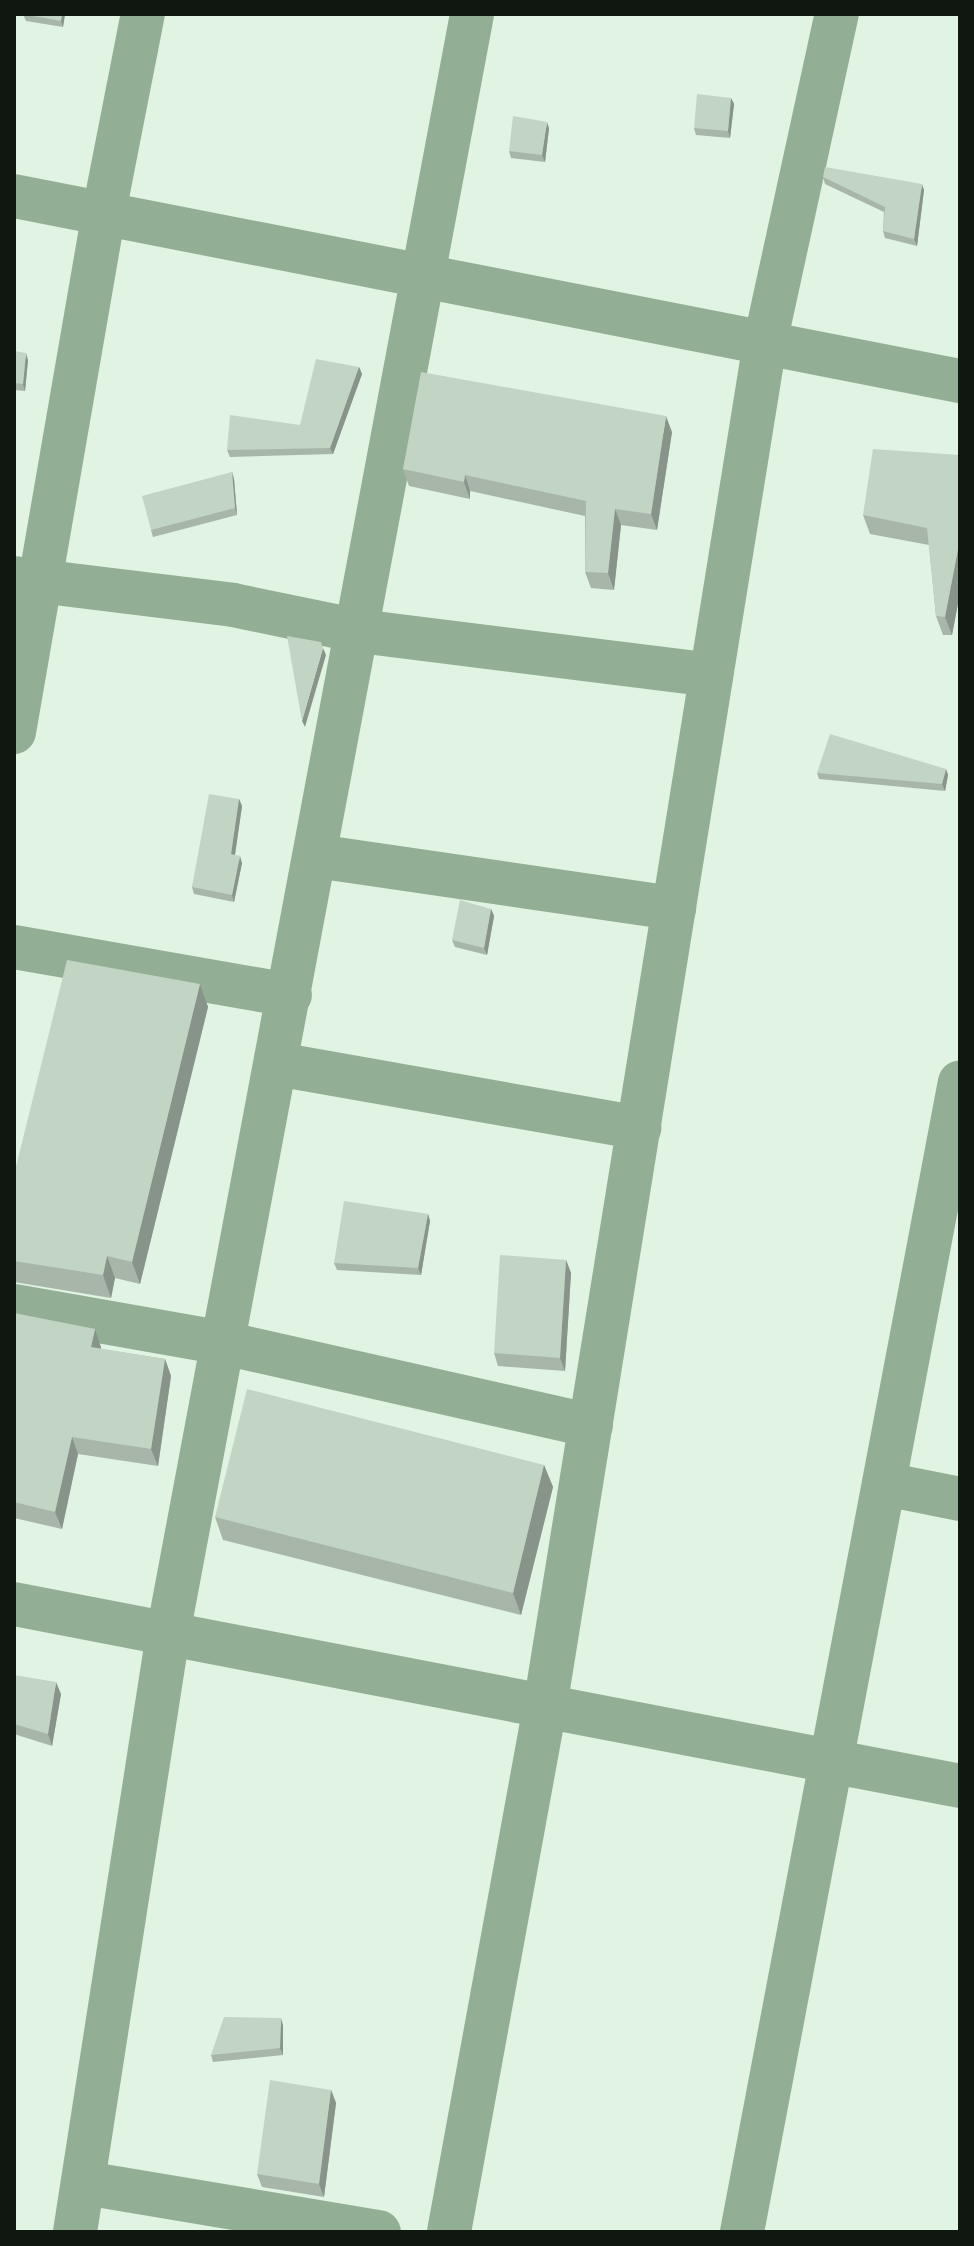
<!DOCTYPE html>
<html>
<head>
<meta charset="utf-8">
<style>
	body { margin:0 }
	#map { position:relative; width:974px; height:2246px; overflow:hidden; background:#e1f3e3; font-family:Literata,serif }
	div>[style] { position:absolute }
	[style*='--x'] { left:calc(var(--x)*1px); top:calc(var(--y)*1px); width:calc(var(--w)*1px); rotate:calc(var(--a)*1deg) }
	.minor>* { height:44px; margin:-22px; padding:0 22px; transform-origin:22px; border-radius:22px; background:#92af96 }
	.wall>* { inset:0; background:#a7b6a9 }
	.shaded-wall>* { inset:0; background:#889489 }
	.building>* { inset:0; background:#c2d4c4 }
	span { translate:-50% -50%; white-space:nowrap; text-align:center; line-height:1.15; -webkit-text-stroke:6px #f3fef4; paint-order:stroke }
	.frame { position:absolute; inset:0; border:16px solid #101610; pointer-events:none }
</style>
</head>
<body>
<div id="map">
	<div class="minor">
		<div style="--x:14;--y:196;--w:964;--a:11.07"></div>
		<div style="--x:14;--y:578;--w:221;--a:7"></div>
		<div style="--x:233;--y:605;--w:129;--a:11.7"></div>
		<div style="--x:359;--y:631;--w:355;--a:7.1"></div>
		<div style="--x:14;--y:732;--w:528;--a:-80.18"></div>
		<div style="--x:104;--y:212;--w:202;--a:-78.9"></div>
		<div style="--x:316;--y:856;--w:362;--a:8.3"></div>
		<div style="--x:14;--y:947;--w:280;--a:9.9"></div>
		<div style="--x:277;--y:1064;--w:368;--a:10"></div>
		<div style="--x:14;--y:1306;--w:213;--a:10"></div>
		<div style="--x:224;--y:1343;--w:376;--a:12.7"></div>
		<div style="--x:885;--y:1484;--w:76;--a:11.3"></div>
		<div style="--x:14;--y:1604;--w:963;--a:10.89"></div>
		<div style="--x:85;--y:2183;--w:298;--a:9.5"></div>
		<div style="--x:75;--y:2232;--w:605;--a:-81.16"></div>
		<div style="--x:168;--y:1634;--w:1648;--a:-79.37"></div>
		<div style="--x:449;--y:2232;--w:534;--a:-79.64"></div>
		<div style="--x:545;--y:1707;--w:1382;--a:-80.84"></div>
		<div style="--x:765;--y:343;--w:337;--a:-77.7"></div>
		<div style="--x:742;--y:2232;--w:1170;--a:-79.27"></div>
	</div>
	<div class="wall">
		<div style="clip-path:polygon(23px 14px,65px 14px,63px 27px,26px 21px)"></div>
		<div style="clip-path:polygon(731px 98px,734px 104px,730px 138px,696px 135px,694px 128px)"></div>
		<div style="clip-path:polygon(549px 128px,545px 162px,511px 158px,509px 151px)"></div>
		<div style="clip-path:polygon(823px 177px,924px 190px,917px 246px,885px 238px,883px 231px,884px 212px,825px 184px)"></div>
		<div style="clip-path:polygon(14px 351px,28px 360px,25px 391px,14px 390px)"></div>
		<div style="clip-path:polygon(359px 367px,362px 374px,333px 454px,230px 457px,227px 450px,300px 425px)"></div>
		<div style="clip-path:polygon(672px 432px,657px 530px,621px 525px,614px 590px,591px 588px,585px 572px,585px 516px,470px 491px,470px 499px,409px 486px,403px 469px)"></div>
		<div style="clip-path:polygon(960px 455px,960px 593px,952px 635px,943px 635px,936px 616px,929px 545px,870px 534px,863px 515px)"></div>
		<div style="clip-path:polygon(232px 472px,234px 479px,237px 515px,153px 537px,151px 530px)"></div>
		<div style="clip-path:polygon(946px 769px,948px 775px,945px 791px,819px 779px,817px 773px)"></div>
		<div style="clip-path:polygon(239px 799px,242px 806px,235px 855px,242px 863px,234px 902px,194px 894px,192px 887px)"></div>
		<div style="clip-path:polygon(491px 909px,494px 916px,487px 955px,455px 947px,452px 940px)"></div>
		<div style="clip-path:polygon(200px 984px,208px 1007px,140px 1284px,115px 1278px,111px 1298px,14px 1282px,14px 1175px)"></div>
		<div style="clip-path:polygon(428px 1214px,430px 1221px,421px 1275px,337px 1270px,334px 1263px)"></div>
		<div style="clip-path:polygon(566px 1260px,571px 1273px,565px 1371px,498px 1366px,494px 1353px)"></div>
		<div style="clip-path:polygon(14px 1313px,95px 1329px,101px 1349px,165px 1359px,171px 1376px,158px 1466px,78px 1454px,62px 1529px,14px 1518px)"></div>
		<div style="clip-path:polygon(544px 1465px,553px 1487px,521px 1615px,223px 1540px,215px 1517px)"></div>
		<div style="clip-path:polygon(14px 1675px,61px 1694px,52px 1746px,14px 1734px)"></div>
		<div style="clip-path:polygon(283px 2025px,283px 2055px,213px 2062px,211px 2055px)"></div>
		<div style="clip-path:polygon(331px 2090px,336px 2103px,324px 2197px,262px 2187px,257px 2174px)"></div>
	</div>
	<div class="shaded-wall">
		<div style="clip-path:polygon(62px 14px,65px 14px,63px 27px,61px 21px)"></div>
		<div style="clip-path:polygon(731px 98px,734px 104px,730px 138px,728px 131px)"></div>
		<div style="clip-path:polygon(547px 122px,549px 128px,545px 162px,542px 155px)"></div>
		<div style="clip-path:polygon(922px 184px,924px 190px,917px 246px,914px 239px)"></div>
		<div style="clip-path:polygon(26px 353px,28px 360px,25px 391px,23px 384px)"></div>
		<div style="clip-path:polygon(359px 367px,362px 374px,333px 454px,330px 448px)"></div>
		<div style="clip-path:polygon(666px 416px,672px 432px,657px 530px,651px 514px)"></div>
		<div style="clip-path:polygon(232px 472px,234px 479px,237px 515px,235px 508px)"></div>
		<div style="clip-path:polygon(465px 475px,470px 491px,470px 499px,464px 482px)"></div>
		<div style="clip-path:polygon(615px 509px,621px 525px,614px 590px,608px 573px)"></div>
		<div style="clip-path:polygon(960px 539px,960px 593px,952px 635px,945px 617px)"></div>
		<div style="clip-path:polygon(323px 648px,326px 655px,305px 727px,302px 721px)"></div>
		<div style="clip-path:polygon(946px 769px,948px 775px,945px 791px,942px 784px)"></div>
		<div style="clip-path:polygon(239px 799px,242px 806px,234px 861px,231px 854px)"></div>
		<div style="clip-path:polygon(240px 856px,242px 863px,234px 902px,232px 895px)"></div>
		<div style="clip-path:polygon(491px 909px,494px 916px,487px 955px,484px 948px)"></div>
		<div style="clip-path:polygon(200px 984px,208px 1007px,140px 1284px,132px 1262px)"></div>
		<div style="clip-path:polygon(428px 1214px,430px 1221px,421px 1275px,418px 1268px)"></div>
		<div style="clip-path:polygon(107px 1256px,115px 1278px,111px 1298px,103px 1275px)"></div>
		<div style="clip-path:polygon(566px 1260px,571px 1273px,565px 1371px,560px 1358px)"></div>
		<div style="clip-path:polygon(95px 1329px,101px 1347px,97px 1365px,91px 1347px)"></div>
		<div style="clip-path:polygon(165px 1359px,171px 1376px,158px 1466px,151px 1449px)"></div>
		<div style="clip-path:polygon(72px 1437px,78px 1454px,62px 1529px,55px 1512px)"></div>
		<div style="clip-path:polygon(544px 1465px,553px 1487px,521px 1615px,513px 1593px)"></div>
		<div style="clip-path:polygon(56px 1682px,61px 1694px,52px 1746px,48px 1734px)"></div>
		<div style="clip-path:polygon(281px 2018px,283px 2025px,283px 2055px,280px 2048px)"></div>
		<div style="clip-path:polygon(331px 2090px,336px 2103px,324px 2197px,319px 2184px)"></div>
	</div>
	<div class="building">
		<div style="clip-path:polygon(23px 14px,62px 14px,61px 21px)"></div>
		<div style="clip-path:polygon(697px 94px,731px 98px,728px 131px,694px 128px)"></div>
		<div style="clip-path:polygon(513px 116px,547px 122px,542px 155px,509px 151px)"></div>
		<div style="clip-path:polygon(825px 167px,922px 184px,914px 239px,883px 231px,885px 207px,823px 177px)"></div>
		<div style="clip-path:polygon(14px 351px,26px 353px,23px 384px,14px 383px)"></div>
		<div style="clip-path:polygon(316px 359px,359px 367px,330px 448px,227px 450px,230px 415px,300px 425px)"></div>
		<div style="clip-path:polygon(421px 372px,666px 416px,651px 514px,615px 509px,608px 573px,585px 572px,586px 501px,465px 475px,464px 482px,403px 469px)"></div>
		<div style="clip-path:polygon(873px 449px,960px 455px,960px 539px,945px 617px,936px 616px,927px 528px,863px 515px)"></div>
		<div style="clip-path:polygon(232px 472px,235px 508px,151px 530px,142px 496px)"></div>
		<div style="clip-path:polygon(287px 636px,321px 642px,323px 648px,302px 721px)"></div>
		<div style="clip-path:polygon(830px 734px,946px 769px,942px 784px,817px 773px)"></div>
		<div style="clip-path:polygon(209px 794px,239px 799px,231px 854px,240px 856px,232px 895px,192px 887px)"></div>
		<div style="clip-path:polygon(460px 900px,491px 909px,484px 948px,452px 940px)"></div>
		<div style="clip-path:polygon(67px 960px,200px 984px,132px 1262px,107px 1256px,103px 1275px,14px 1261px,14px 1175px)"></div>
		<div style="clip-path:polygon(344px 1201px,428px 1214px,418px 1268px,334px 1263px)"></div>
		<div style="clip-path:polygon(500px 1255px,566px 1260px,560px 1358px,494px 1353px)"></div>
		<div style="clip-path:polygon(14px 1313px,95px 1329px,91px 1347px,165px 1359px,151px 1449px,72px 1437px,55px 1512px,14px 1502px)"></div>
		<div style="clip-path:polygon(247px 1389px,544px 1465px,513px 1593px,215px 1517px)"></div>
		<div style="clip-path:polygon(14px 1675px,56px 1682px,48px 1734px,14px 1724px)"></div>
		<div style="clip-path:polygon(224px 2017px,281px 2018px,280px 2048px,211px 2055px)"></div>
		<div style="clip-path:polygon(270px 2080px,331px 2090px,319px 2184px,257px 2174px)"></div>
	</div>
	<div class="frame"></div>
</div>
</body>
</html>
